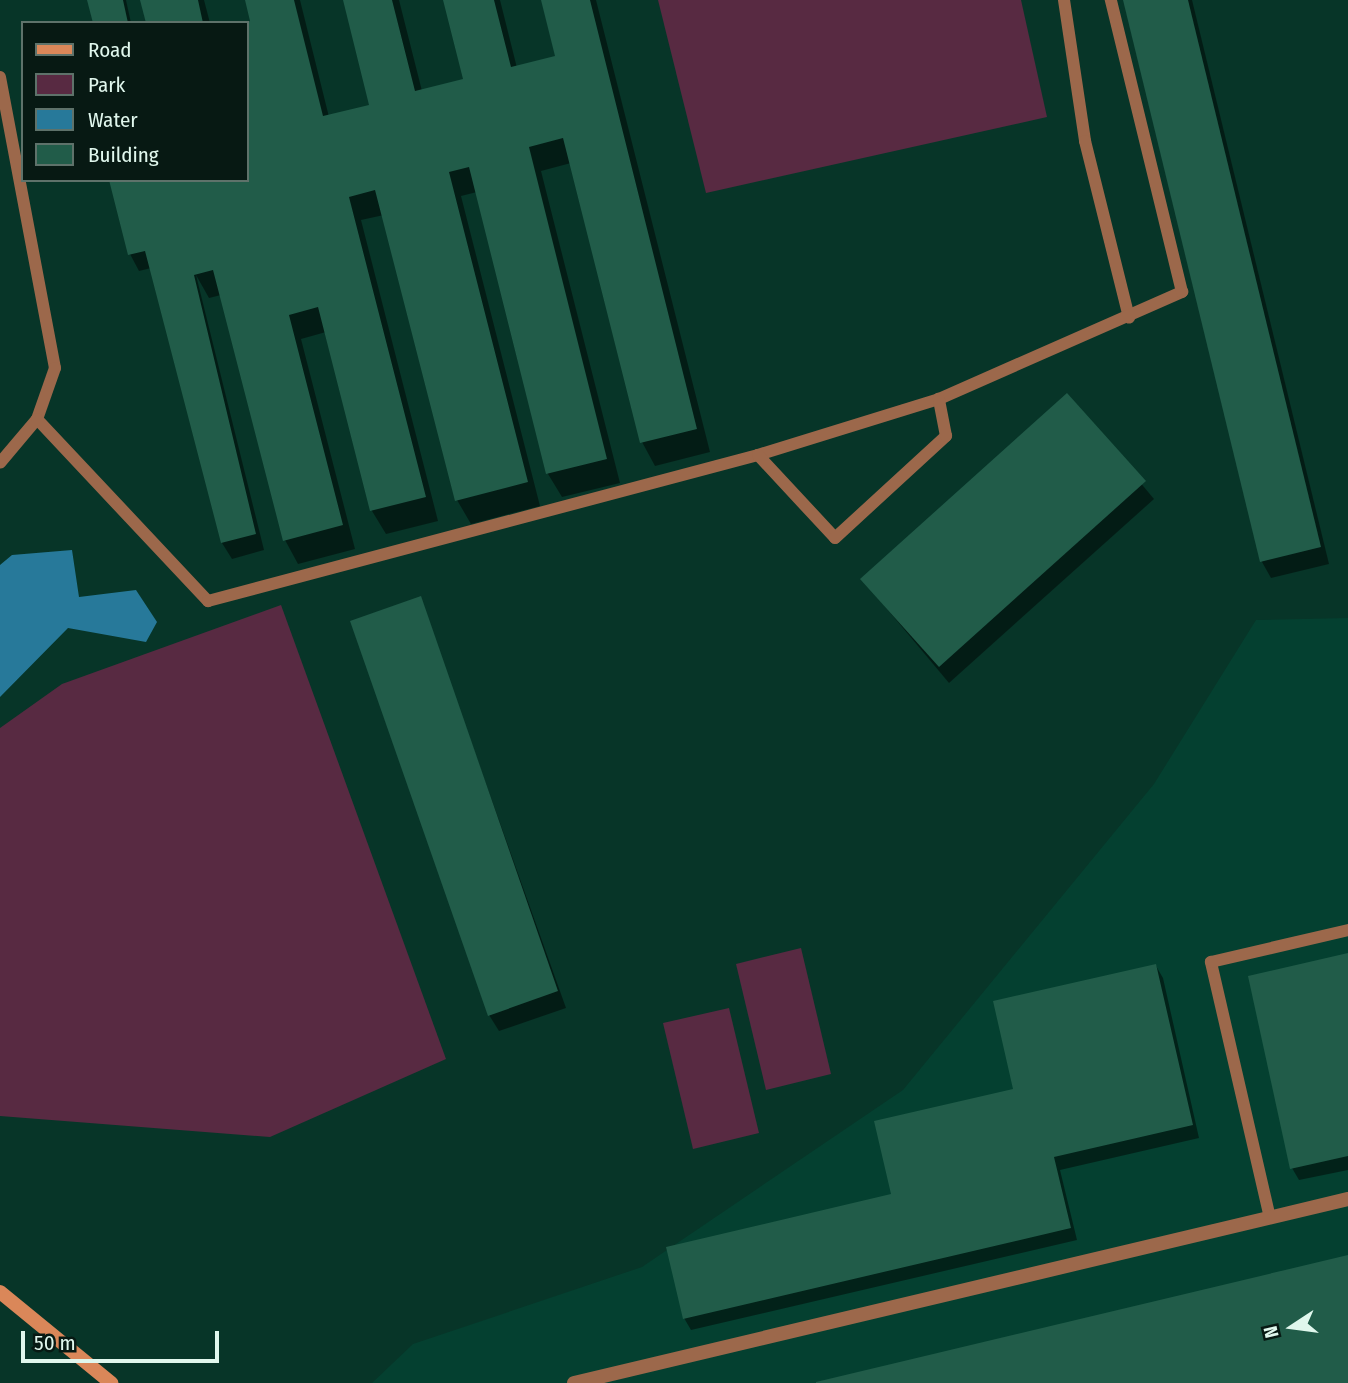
<!DOCTYPE html>
<html>
<head>
<meta charset="utf-8">
<style>
	body { margin:0 }
	#map { position:relative; width:1348px; height:1383px; overflow:hidden; background:#073528; font-family:"Fira Sans Condensed",sans-serif }
	div>[style] { position:absolute }
	[style*='--x'] { left:calc(var(--x)*1px); top:calc(var(--y)*1px); width:calc(var(--w)*1px); rotate:calc(var(--a)*1deg) }
	.built>* { inset:0; background:#044030 }
	.green>* { inset:0; background:#582a42 }
	.water>* { inset:0; background:#27799a }
	.shadow>* { inset:0; background:#0007 }
	.building>* { inset:0; background:#215c49 }
	.lane>* { height:12px; margin:-6px; padding:0 6px; transform-origin:6px; border-radius:6px; background:#9c684b }
	.street>* { height:14px; margin:-7px; padding:0 7px; transform-origin:7px; border-radius:7px; background:#9c684b }
	.secondary>* { height:14px; margin:-7px; padding:0 7px; transform-origin:7px; border-radius:7px; background:#da8759 }
	span { translate:-50% -50%; white-space:nowrap; text-align:center; line-height:1.15; -webkit-text-stroke:5px #071913; paint-order:stroke }
	.legend { position:absolute; left:21px; top:21px; width:228px; height:161px; box-sizing:border-box; background:#071913; border:2px solid #5e726a; margin:0; padding:9px 12px; list-style:none; font-size:21px; color:#e0f7ed }
	.legend li { display:flex; align-items:center; gap:14px; height:35px }
	.legend b { width:35px; border:2px solid #5e726a }
	.north { position:absolute; left:1257px; top:1292px; width:70px; height:70px; -webkit-text-stroke:5px #071913; paint-order:stroke; rotate:257deg; font-size:19px; font-weight:700; line-height:28px; text-align:center; color:#e0f7ed }
	.north::after { content:''; display:block; margin:auto; width:24px; height:32px; background:#e0f7ed; clip-path:polygon(50% 0,100% 100%,50% 72%,0 100%) }
	.scale { position:absolute; left:21px; top:1331px; width:198px; height:32px; box-sizing:border-box; border:4px solid #e0f7ed; border-top:0; padding-left:9px; font-size:21px; line-height:24px; white-space:nowrap; color:#e0f7ed; -webkit-text-stroke:5px #071913; paint-order:stroke }
</style>
</head>
<body>
<div id="map">
	<div class="built">
		<div style="clip-path:polygon(1348px 618px,1348px 1383px,372px 1383px,413px 1344px,642px 1267px,903px 1090px,1154px 784px,1256px 620px)"></div>
	</div>
	<div class="green">
		<div style="clip-path:polygon(658px 0,1021px 0,1047px 117px,706px 193px)"></div>
		<div style="clip-path:polygon(281px 605px,446px 1059px,270px 1137px,0 1116px,0 728px,62px 684px)"></div>
		<div style="clip-path:polygon(801px 948px,831px 1074px,766px 1090px,736px 964px)"></div>
		<div style="clip-path:polygon(729px 1008px,759px 1133px,693px 1149px,663px 1023px)"></div>
	</div>
	<div class="water">
		<div style="clip-path:polygon(72px 550px,79px 597px,136px 590px,157px 622px,146px 642px,68px 628px,0 697px,0 565px,12px 555px)"></div>
	</div>
	<div class="shadow">
		<div style="clip-path:polygon(89px 0,126px 0,131px 23px,95px 23px)"></div>
		<div style="clip-path:polygon(142px 0,204px 0,210px 23px,148px 23px)"></div>
		<div style="clip-path:polygon(247px 0,300px 0,329px 117px,371px 106px,344px 0,399px 0,422px 91px,465px 80px,445px 0,500px 0,517px 68px,557px 57px,543px 0,596px 0,710px 452px,655px 466px,642px 442px,571px 163px,541px 171px,620px 483px,562px 497px,548px 474px,477px 192px,461px 196px,540px 506px,471px 524px,457px 500px,384px 215px,361px 220px,438px 521px,386px 534px,372px 511px,326px 332px,301px 339px,355px 549px,298px 564px,285px 540px,221px 295px,209px 298px,196px 275px,264px 550px,232px 559px,222px 543px,151px 268px,139px 271px,130px 254px,247px 180px,247px 24px,253px 22px)"></div>
		<div style="clip-path:polygon(1125px 0,1192px 0,1329px 564px,1271px 578px,1262px 562px)"></div>
		<div style="clip-path:polygon(1067px 395px,1154px 499px,949px 683px,862px 579px)"></div>
		<div style="clip-path:polygon(420px 599px,566px 1008px,499px 1031px,489px 1015px)"></div>
		<div style="clip-path:polygon(1348px 955px,1348px 1170px,1299px 1180px,1292px 1168px)"></div>
		<div style="clip-path:polygon(1156px 966px,1163px 978px,1199px 1138px,1060px 1170px,1077px 1240px,691px 1330px,684px 1318px,893px 1196px)"></div>
	</div>
	<div class="building">
		<div style="clip-path:polygon(87px 0,123px 0,128px 23px,93px 23px)"></div>
		<div style="clip-path:polygon(140px 0,198px 0,203px 23px,146px 23px)"></div>
		<div style="clip-path:polygon(245px 0,294px 0,323px 116px,369px 105px,343px 0,392px 0,415px 91px,463px 79px,443px 0,494px 0,511px 67px,555px 56px,541px 0,590px 0,697px 429px,640px 443px,563px 138px,529px 147px,607px 459px,546px 474px,469px 167px,449px 172px,528px 482px,455px 501px,375px 190px,349px 197px,426px 497px,370px 511px,318px 307px,289px 315px,343px 525px,283px 541px,213px 270px,194px 275px,256px 534px,221px 543px,145px 251px,128px 255px,109px 180px,247px 180px,247px 22px,250px 21px)"></div>
		<div style="clip-path:polygon(1123px 0,1188px 0,1321px 547px,1260px 562px)"></div>
		<div style="clip-path:polygon(1067px 393px,1146px 481px,939px 667px,860px 579px)"></div>
		<div style="clip-path:polygon(421px 596px,558px 991px,488px 1016px,350px 621px)"></div>
		<div style="clip-path:polygon(1348px 953px,1348px 1156px,1290px 1169px,1248px 976px)"></div>
		<div style="clip-path:polygon(1156px 964px,1193px 1125px,1054px 1157px,1071px 1228px,683px 1319px,666px 1247px,891px 1194px,874px 1121px,1013px 1089px,993px 1001px)"></div>
		<div style="clip-path:polygon(1348px 1255px,1348px 1383px,816px 1383px,816px 1382px)"></div>
	</div>
	<div class="lane">
		<div style="--x:1064;--y:0;--w:143;--a:81.5"></div>
		<div style="--x:1085;--y:141;--w:182;--a:76"></div>
		<div style="--x:0;--y:77;--w:296;--a:79.3"></div>
		<div style="--x:55;--y:368;--w:54;--a:109.4"></div>
		<div style="--x:37;--y:419;--w:57;--a:130.1"></div>
		<div style="--x:37;--y:419;--w:250;--a:46.8"></div>
		<div style="--x:208;--y:601;--w:569;--a:-14.87"></div>
		<div style="--x:758;--y:455;--w:189;--a:-17.2"></div>
		<div style="--x:939;--y:399;--w:266;--a:-23.8"></div>
		<div style="--x:1182;--y:292;--w:301;--a:-103.7"></div>
		<div style="--x:758;--y:455;--w:113;--a:47.1"></div>
		<div style="--x:835;--y:538;--w:151;--a:-42.6"></div>
		<div style="--x:946;--y:436;--w:38;--a:-101"></div>
		<div style="--x:1270;--y:1218;--w:263;--a:-103"></div>
		<div style="--x:1211;--y:962;--w:141;--a:-13.1"></div>
	</div>
	<div class="street">
		<div style="--x:574;--y:1383;--w:796;--a:-13.37"></div>
	</div>
	<div class="secondary">
		<div style="--x:0;--y:1292;--w:144;--a:39.3"></div>
	</div>
	<ul class="legend">
	<li><b style="height:9px;background:#da8759"></b>Road</li>
	<li><b style="height:19px;background:#582a42"></b>Park</li>
	<li><b style="height:19px;background:#27799a"></b>Water</li>
	<li><b style="height:19px;background:#215c49"></b>Building</li>
	</ul>
	<div class="north">N</div>
	<div class="scale">50 m</div>
</div>
</body>
</html>
